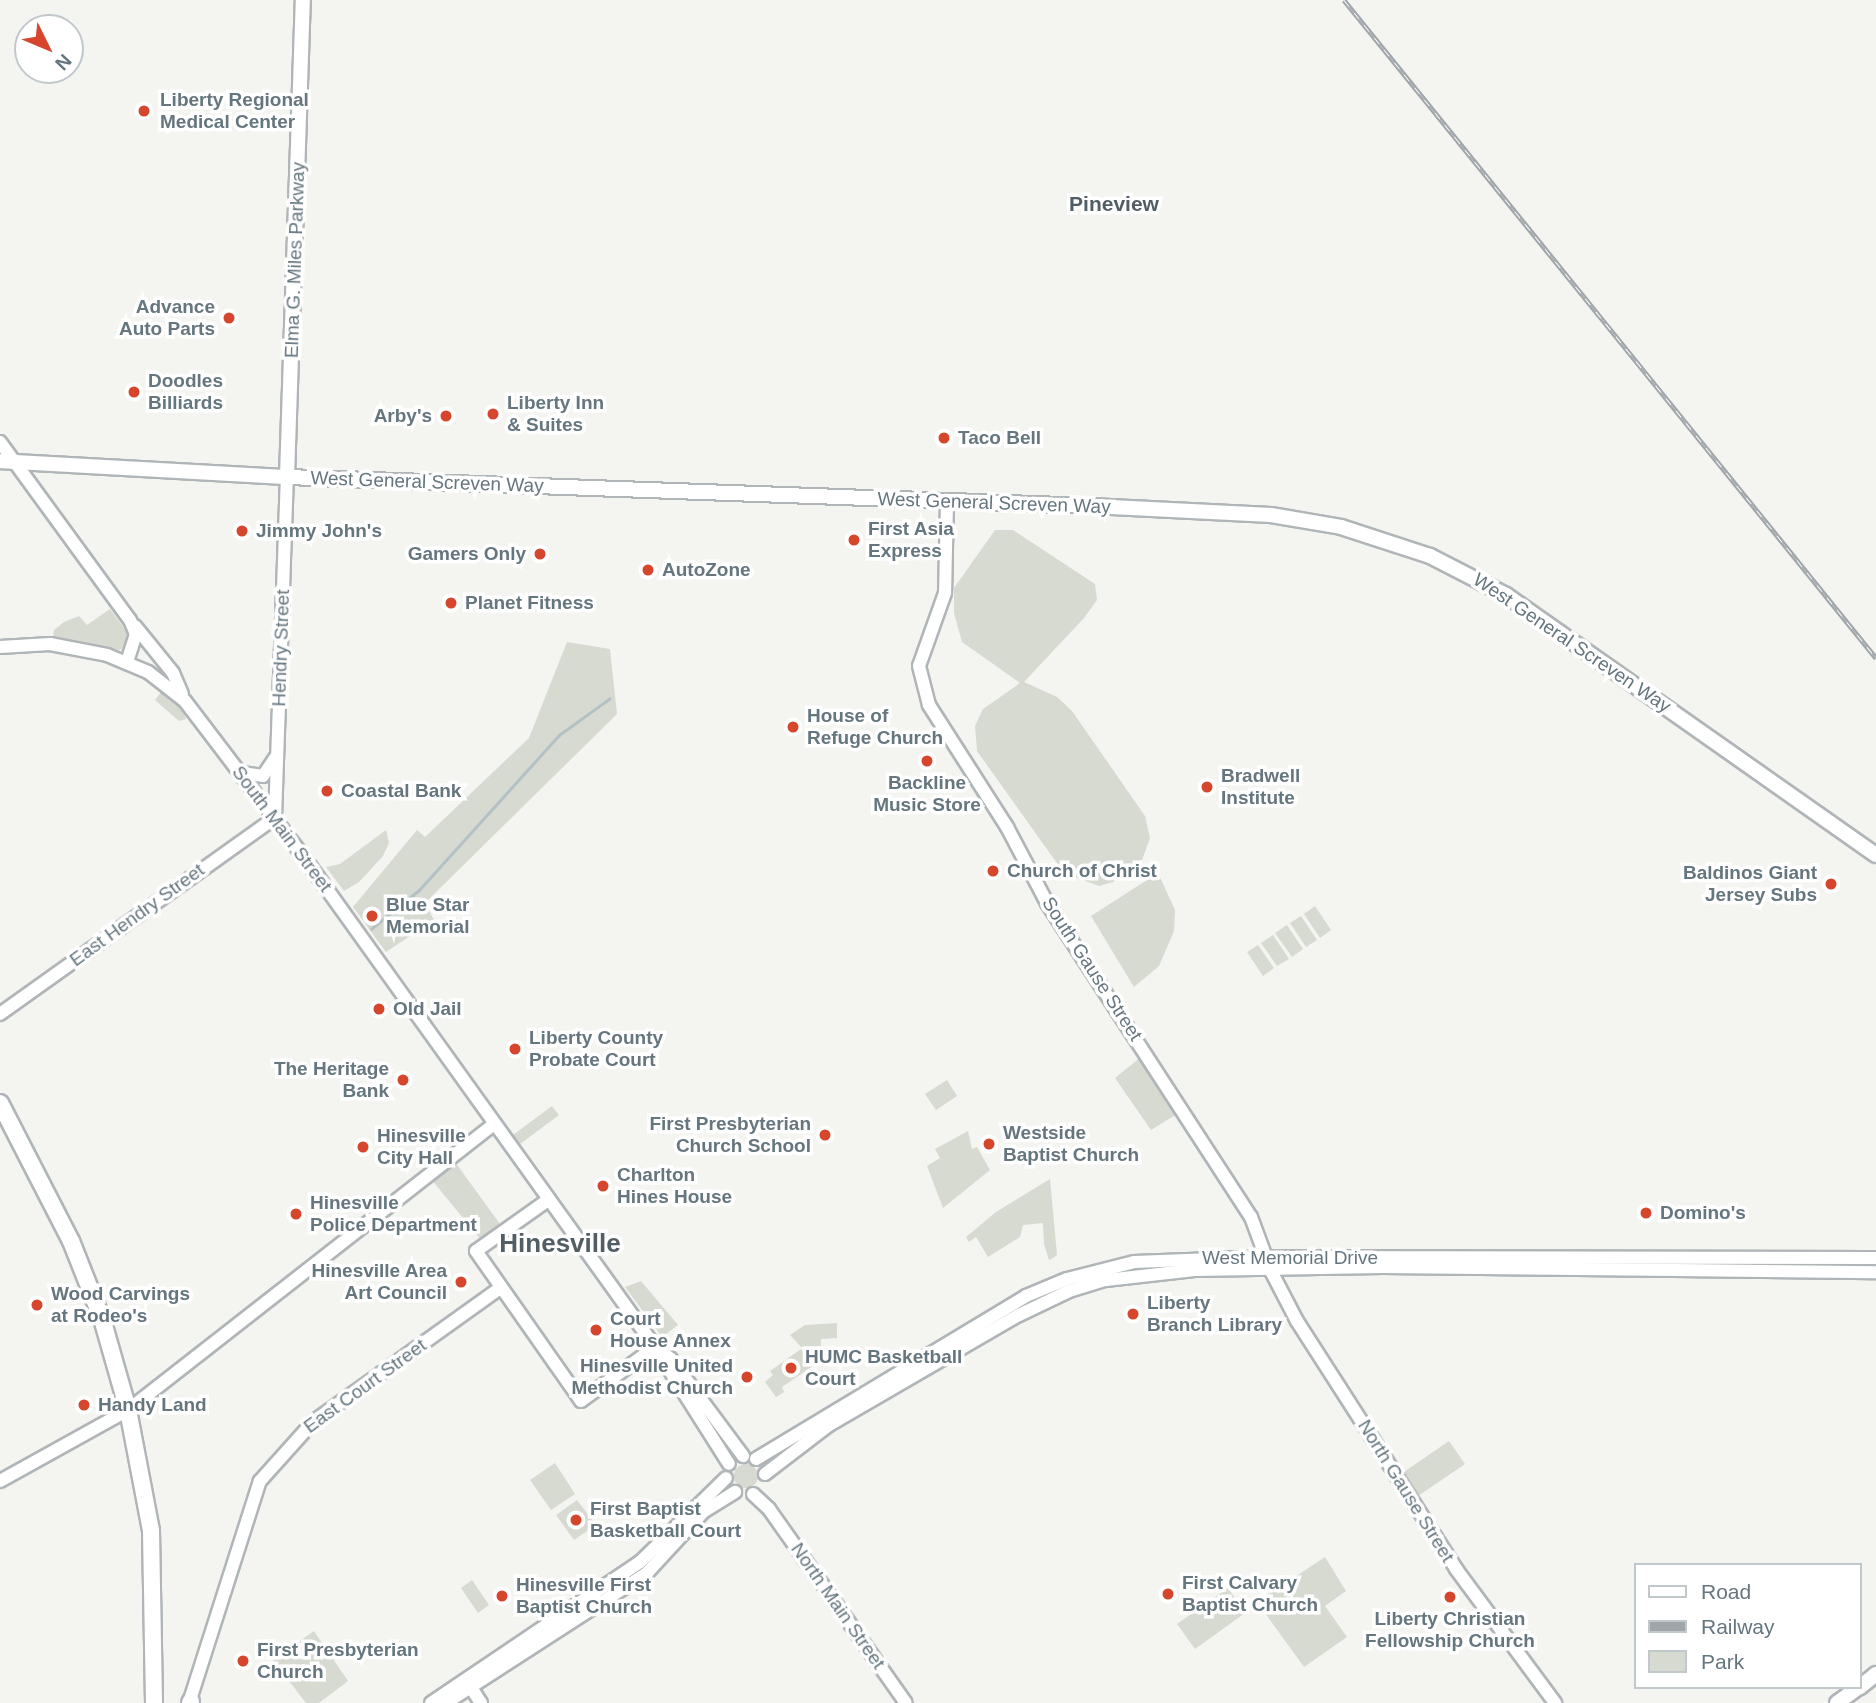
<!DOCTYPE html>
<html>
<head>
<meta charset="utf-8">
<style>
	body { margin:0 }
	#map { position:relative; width:1876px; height:1703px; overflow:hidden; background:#f4f4f0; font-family:Helvetica,sans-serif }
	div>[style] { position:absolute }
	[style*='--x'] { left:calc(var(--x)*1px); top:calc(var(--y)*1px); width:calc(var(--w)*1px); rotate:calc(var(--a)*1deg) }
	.green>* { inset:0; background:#d6dad1 }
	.round { border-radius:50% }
	.stream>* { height:2.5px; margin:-1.25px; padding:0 1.25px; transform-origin:1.25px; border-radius:1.25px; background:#b4c1c4 }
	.roads { filter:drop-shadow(2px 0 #b0b5b8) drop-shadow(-2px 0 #b0b5b8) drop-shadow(0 2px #b0b5b8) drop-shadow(0 -2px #b0b5b8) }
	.secondary>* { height:12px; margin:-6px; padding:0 6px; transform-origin:6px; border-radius:6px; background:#fff }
	.primary>* { height:14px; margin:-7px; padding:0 7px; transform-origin:7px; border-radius:7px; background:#fff }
	.highway>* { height:16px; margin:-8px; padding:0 8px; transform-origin:8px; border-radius:8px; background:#fff }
	.rail>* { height:5px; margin-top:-2.5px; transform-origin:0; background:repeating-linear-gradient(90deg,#fff 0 8px,#9fa5a9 0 16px); box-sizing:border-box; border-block:2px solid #9fa5a9 }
	.dots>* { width:19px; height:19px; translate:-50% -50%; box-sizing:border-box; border:4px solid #fff; border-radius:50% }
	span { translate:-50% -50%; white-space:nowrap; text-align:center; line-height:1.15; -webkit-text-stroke:7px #fff; paint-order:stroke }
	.poi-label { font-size:19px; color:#65767f; font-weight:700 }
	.left { translate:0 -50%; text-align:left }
	.right { translate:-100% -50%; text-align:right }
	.street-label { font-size:19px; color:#65767f }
	.neighbourhood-label { font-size:21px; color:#525e65; font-weight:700 }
	.district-label { font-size:26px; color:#525e65; font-weight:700 }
	.legend { position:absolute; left:1634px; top:1563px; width:228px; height:126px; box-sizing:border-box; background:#fff; border:2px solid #c1c8cc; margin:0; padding:9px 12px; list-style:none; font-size:21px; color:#65767f }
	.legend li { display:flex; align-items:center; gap:14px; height:35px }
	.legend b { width:35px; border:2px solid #c1c8cc }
	.north { position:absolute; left:14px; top:14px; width:70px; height:70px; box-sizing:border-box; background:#fff; border:2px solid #c1c8cc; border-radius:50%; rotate:133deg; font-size:19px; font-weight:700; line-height:28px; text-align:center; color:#65767f }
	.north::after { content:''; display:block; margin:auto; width:24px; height:32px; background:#d6462d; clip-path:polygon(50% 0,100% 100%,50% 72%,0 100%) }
</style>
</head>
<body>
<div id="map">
	<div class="green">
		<div style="clip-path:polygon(995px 530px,1013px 530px,1095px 584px,1097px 600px,1084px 618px,1024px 682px,1057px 697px,1072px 711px,1145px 816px,1150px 838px,1142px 860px,1113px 882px,1099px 886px,1064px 873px,977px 751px,975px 726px,983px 709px,1020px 683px,962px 642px,954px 613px,954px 588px)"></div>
		<div style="clip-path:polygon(110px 609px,130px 636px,122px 649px,114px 651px,53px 638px,54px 630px,64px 622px,79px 616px,87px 625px)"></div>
		<div style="clip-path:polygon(567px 642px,610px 649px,617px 714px,425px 903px,434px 920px,386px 952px,353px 907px,417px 830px,425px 837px,529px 738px)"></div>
		<div style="clip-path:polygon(162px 691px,181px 705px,186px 719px,179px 721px,155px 700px)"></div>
		<div style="clip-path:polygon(386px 830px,389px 843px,383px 856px,359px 882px,344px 891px,326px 867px,340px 864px)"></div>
		<div style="clip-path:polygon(1158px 873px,1175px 910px,1174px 931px,1159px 966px,1134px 987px,1091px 916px)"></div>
		<div style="clip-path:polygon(1315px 906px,1331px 930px,1320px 938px,1304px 914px)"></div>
		<div style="clip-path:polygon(1301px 916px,1317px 940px,1306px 947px,1290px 923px)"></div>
		<div style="clip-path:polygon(1287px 925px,1303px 949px,1292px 957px,1275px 933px)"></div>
		<div style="clip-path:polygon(1273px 935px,1289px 959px,1277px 966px,1261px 943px)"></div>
		<div style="clip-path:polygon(1258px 945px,1274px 968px,1263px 976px,1247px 952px)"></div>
		<div style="clip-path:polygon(1141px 1057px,1177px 1114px,1151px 1130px,1115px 1078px)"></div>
		<div style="clip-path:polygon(947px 1080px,957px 1096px,936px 1110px,925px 1094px)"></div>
		<div style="clip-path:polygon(552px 1106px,559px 1115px,520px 1144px,513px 1135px)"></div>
		<div style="clip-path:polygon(968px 1131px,972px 1149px,977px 1147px,990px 1170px,943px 1208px,927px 1166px,940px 1158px,935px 1149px)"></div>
		<div style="clip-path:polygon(455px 1162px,500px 1224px,482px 1241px,431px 1179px)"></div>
		<div style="clip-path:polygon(1050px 1179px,1057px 1255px,1053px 1258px,1049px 1260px,1044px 1244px,1043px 1223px,1023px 1225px,1020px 1237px,988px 1257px,976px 1237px,969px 1242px,966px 1237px,996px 1212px)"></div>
		<div style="clip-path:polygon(641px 1281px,678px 1325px,662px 1337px,625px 1287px)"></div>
		<div style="clip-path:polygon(837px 1323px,837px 1338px,821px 1339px,821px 1346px,801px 1347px,790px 1335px,805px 1325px)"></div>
		<div style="clip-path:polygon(801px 1349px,813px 1366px,782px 1387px,784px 1392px,776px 1397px,765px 1382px,773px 1375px,770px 1371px)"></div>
		<div style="clip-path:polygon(1449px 1441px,1465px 1464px,1418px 1496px,1401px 1474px)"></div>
		<div style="clip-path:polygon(555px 1463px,575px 1494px,551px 1510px,530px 1480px)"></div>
		<div class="round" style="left:734px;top:1464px;width:24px;height:24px"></div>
		<div style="clip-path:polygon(577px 1500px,596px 1525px,574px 1540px,556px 1515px)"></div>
		<div style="clip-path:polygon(1325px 1557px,1346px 1591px,1325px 1606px,1347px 1637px,1304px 1667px,1257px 1602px)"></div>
		<div style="clip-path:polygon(472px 1580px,489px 1605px,478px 1613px,461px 1588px)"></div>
		<div style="clip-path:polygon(1228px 1588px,1245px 1613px,1195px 1649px,1177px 1624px)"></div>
		<div style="clip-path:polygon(314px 1631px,348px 1681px,319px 1703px,306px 1703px,273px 1660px)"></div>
	</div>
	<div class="stream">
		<div style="--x:371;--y:929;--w:62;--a:-39.1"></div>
		<div style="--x:419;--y:890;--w:209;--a:-47.9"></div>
		<div style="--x:559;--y:735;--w:62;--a:-35.8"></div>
	</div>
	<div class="roads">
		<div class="secondary">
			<div style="--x:0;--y:442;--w:220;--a:53.9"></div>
			<div style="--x:130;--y:620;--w:15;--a:67"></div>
			<div style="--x:136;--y:634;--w:29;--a:108"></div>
			<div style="--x:947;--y:501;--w:92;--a:91.2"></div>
			<div style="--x:945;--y:593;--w:77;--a:109.6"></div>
			<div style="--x:919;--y:666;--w:40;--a:75.6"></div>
			<div style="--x:929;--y:705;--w:145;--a:57.4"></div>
			<div style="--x:1007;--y:827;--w:86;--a:62.2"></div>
			<div style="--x:1047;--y:903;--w:374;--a:57"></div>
			<div style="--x:1251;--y:1217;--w:58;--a:69.7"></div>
			<div style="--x:1271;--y:1271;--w:56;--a:62.5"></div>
			<div style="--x:1297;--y:1321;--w:295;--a:57.3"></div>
			<div style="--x:1456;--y:1569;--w:167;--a:53.5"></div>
			<div style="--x:135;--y:626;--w:60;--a:51"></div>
			<div style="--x:173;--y:673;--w:23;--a:67"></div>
			<div style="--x:0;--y:647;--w:50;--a:-3.4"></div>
			<div style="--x:50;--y:644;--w:58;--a:10.9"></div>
			<div style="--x:107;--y:655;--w:44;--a:22.5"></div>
			<div style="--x:148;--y:672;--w:47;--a:38.1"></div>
			<div style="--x:185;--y:701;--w:200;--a:52.7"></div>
			<div style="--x:306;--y:860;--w:599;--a:54.37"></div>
			<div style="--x:655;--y:1347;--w:138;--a:57.7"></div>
			<div style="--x:242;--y:773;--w:21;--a:8"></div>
			<div style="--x:263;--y:776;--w:22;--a:-56"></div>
			<div style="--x:275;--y:818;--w:341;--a:-88"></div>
			<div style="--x:0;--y:1014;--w:338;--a:-35.5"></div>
			<div style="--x:548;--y:1200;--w:88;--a:144.7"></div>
			<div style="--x:476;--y:1251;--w:183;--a:55"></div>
			<div style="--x:581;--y:1401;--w:92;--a:-36.1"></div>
			<div style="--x:658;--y:1349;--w:16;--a:38"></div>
			<div style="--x:671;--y:1359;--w:121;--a:53.4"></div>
			<div style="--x:756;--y:1459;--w:315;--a:-31.1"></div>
			<div style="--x:1026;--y:1296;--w:44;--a:-22.5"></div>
			<div style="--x:1067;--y:1279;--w:69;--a:-14.2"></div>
			<div style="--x:1134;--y:1262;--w:133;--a:-2.2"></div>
			<div style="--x:1267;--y:1257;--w:609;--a:0.09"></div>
			<div style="--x:765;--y:1474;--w:81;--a:-37.4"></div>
			<div style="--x:829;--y:1425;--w:220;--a:-30.1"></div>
			<div style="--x:1019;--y:1315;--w:55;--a:-25.6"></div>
			<div style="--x:1069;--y:1291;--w:39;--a:-17"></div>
			<div style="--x:1106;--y:1280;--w:89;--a:-6.5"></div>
			<div style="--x:1194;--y:1270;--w:189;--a:-0.9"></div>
			<div style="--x:1383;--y:1267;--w:493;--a:0.6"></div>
			<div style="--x:0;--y:1481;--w:146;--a:-29"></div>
			<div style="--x:128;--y:1410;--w:464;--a:-38"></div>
			<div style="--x:753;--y:1494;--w:22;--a:43"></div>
			<div style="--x:769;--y:1509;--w:237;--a:54.8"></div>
			<div style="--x:468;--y:1683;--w:24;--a:57"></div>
			<div style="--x:189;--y:1703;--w:233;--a:-72.3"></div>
			<div style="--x:260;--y:1481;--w:79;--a:-48.1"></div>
			<div style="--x:313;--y:1422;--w:230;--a:-35.6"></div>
			<div style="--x:431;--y:1703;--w:252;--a:-34"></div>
			<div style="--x:640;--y:1562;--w:120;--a:-44.3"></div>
			<div style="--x:446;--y:1703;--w:239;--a:-32.9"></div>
			<div style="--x:647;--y:1573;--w:83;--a:-47.4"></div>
			<div style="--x:703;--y:1512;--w:38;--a:-32"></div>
		</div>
		<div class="primary">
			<div style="--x:0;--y:461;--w:287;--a:3.2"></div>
			<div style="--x:287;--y:477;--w:805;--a:2.07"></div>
			<div style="--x:1091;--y:506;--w:180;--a:2.9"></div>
			<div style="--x:1271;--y:515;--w:71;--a:9.7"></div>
			<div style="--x:1341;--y:527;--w:94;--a:18"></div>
			<div style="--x:1430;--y:556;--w:85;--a:27.2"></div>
			<div style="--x:1506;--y:595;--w:452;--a:35.1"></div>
			<div style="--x:287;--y:477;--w:477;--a:-88.1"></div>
			<div style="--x:1860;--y:1687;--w:21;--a:-39"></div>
			<div style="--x:1837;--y:1703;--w:27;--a:-36"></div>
		</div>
		<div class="highway">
			<div style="--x:0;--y:1103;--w:155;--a:62.8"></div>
			<div style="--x:71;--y:1241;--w:87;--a:68.4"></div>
			<div style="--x:103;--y:1322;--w:91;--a:74.1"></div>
			<div style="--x:128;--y:1410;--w:123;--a:79.2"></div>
			<div style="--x:151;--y:1531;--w:172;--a:89"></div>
			<div style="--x:190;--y:1703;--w:2;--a:-63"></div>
		</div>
	</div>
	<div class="rail">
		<div style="--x:1344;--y:0;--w:846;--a:51.04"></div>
	</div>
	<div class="dots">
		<div style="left:144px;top:111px;background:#d6462d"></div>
		<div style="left:229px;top:318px;background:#d6462d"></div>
		<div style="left:134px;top:392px;background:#d6462d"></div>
		<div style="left:493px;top:414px;background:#d6462d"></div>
		<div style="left:446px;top:416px;background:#d6462d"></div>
		<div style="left:944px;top:438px;background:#d6462d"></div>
		<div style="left:242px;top:531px;background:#d6462d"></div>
		<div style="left:854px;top:540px;background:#d6462d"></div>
		<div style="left:540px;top:554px;background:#d6462d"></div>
		<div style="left:648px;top:570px;background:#d6462d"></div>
		<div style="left:451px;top:603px;background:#d6462d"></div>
		<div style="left:793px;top:727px;background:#d6462d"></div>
		<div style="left:927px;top:761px;background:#d6462d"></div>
		<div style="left:1207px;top:787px;background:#d6462d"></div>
		<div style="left:327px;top:791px;background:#d6462d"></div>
		<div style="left:993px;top:871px;background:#d6462d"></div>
		<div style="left:1831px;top:884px;background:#d6462d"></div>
		<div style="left:372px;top:916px;background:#d6462d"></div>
		<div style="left:379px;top:1009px;background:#d6462d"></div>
		<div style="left:515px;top:1049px;background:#d6462d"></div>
		<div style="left:403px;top:1080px;background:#d6462d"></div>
		<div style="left:825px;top:1135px;background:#d6462d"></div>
		<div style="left:989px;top:1144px;background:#d6462d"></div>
		<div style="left:363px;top:1147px;background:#d6462d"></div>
		<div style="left:603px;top:1186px;background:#d6462d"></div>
		<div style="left:1646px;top:1213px;background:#d6462d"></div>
		<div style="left:296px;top:1214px;background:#d6462d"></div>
		<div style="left:461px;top:1282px;background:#d6462d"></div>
		<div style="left:37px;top:1305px;background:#d6462d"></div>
		<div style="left:1133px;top:1314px;background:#d6462d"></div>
		<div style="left:596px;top:1330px;background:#d6462d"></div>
		<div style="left:791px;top:1368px;background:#d6462d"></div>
		<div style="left:747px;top:1377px;background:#d6462d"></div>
		<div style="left:84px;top:1405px;background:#d6462d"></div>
		<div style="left:576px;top:1520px;background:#d6462d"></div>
		<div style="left:1168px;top:1594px;background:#d6462d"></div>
		<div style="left:502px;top:1596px;background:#d6462d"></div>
		<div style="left:1450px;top:1597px;background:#d6462d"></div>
		<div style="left:243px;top:1661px;background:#d6462d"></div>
	</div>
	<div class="poi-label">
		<span class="left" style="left:160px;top:111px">Liberty Regional<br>Medical Center</span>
		<span class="right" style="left:215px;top:318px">Advance<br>Auto Parts</span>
		<span class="left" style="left:148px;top:392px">Doodles<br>Billiards</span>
		<span class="left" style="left:507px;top:414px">Liberty Inn<br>&amp; Suites</span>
		<span class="right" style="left:432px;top:416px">Arby's</span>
		<span class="left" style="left:958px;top:438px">Taco Bell</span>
		<span class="left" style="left:868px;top:540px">First Asia<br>Express</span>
		<span class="left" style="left:256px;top:531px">Jimmy John's</span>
		<span class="right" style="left:526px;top:554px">Gamers Only</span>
		<span class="left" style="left:662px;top:570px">AutoZone</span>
		<span class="left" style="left:465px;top:603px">Planet Fitness</span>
		<span class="left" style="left:807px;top:727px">House of<br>Refuge Church</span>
		<span class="left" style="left:1221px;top:787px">Bradwell<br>Institute</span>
		<span style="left:927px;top:794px">Backline<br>Music Store</span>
		<span class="left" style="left:341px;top:791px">Coastal Bank</span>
		<span class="left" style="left:1007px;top:871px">Church of Christ</span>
		<span class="right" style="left:1817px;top:884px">Baldinos Giant<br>Jersey Subs</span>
		<span class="left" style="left:386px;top:916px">Blue Star<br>Memorial</span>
		<span class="left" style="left:393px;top:1009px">Old Jail</span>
		<span class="left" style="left:529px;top:1049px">Liberty County<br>Probate Court</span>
		<span class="right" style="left:389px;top:1080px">The Heritage<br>Bank</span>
		<span class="right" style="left:811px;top:1135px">First Presbyterian<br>Church School</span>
		<span class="left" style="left:1003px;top:1144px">Westside<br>Baptist Church</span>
		<span class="left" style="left:377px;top:1147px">Hinesville<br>City Hall</span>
		<span class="left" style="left:617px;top:1186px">Charlton<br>Hines House</span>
		<span class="left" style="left:310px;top:1214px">Hinesville<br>Police Department</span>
		<span class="left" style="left:1660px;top:1213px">Domino's</span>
		<span class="right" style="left:447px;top:1282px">Hinesville Area<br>Art Council</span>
		<span class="left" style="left:51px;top:1305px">Wood Carvings<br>at Rodeo's</span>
		<span class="left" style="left:1147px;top:1314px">Liberty<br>Branch Library</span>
		<span class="left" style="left:610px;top:1330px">Court<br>House Annex</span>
		<span class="left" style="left:805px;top:1368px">HUMC Basketball<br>Court</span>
		<span class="right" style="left:733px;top:1377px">Hinesville United<br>Methodist Church</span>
		<span class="left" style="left:98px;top:1405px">Handy Land</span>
		<span class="left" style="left:590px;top:1520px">First Baptist<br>Basketball Court</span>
		<span class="left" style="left:1182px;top:1594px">First Calvary<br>Baptist Church</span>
		<span class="left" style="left:516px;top:1596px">Hinesville First<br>Baptist Church</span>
		<span style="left:1450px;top:1630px">Liberty Christian<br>Fellowship Church</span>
		<span class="left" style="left:257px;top:1661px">First Presbyterian<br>Church</span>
	</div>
	<div class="street-label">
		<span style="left:295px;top:260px;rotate:-88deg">Elma G. Miles Parkway</span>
		<span style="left:427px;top:482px;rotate:2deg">West General Screven Way</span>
		<span style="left:994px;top:503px;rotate:2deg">West General Screven Way</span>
		<span style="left:1572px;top:643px;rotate:34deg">West General Screven Way</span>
		<span style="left:281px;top:648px;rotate:-88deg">Hendry Street</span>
		<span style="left:282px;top:829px;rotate:53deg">South Main Street</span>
		<span style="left:137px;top:915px;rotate:-36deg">East Hendry Street</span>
		<span style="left:1092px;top:969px;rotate:57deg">South Gause Street</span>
		<span style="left:1290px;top:1258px">West Memorial Drive</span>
		<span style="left:365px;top:1386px;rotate:-36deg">East Court Street</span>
		<span style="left:1406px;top:1491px;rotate:58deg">North Gause Street</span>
		<span style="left:838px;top:1606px;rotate:55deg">North Main Street</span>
	</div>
	<div class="neighbourhood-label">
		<span style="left:1114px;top:204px">Pineview</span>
	</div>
	<div class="district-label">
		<span style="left:560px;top:1244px">Hinesville</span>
	</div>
	<ul class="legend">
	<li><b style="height:9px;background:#fff"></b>Road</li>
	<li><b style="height:9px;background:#9fa5a9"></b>Railway</li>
	<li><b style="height:19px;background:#d6dad1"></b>Park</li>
	</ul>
	<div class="north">N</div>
</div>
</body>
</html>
